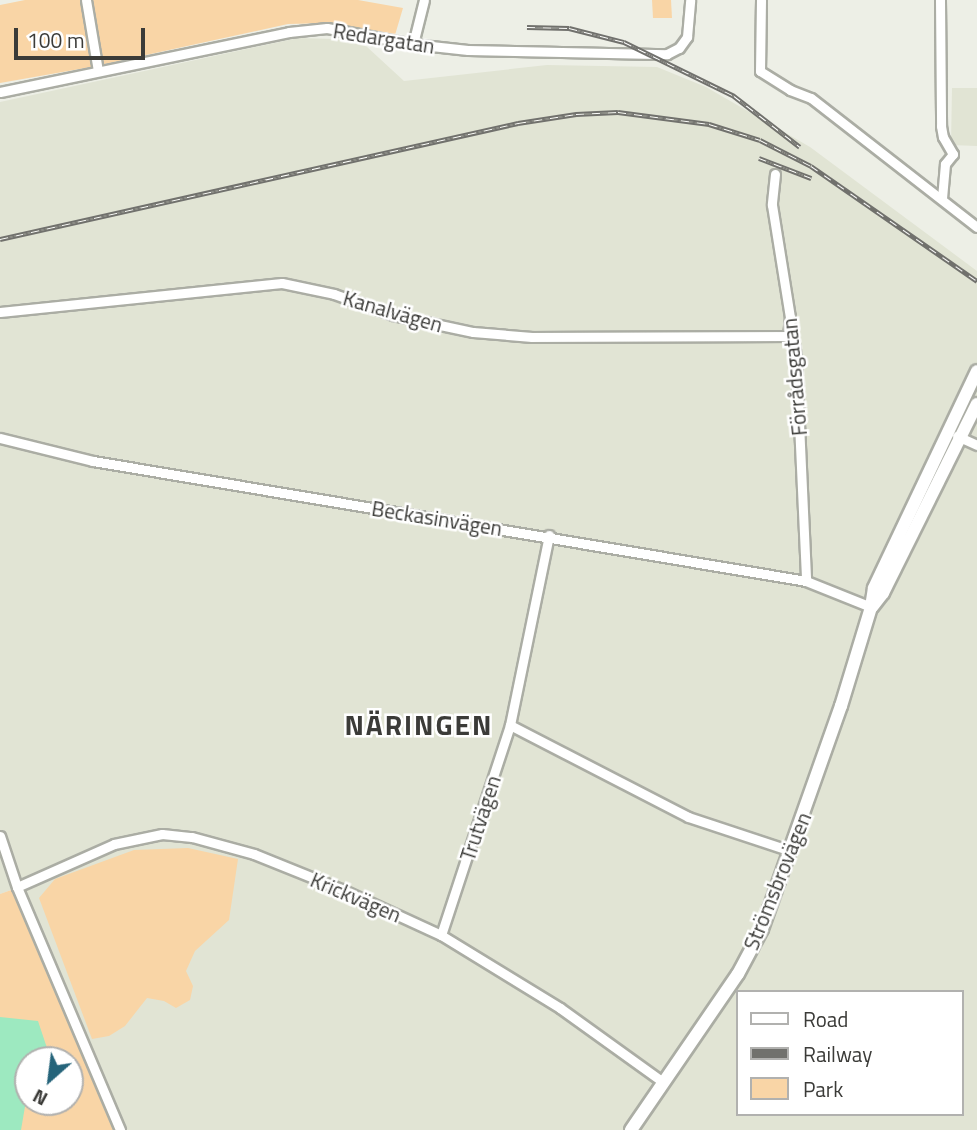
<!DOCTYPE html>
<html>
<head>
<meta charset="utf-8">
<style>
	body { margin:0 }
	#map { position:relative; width:977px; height:1130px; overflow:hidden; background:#edefe6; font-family:"Titillium Web",sans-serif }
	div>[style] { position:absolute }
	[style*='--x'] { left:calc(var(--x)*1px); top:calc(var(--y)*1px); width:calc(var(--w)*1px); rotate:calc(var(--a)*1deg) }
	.built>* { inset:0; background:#e1e4d4 }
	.green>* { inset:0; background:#f9d5a6 }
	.water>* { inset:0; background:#9de9c0 }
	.roads { filter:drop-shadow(2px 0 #abada4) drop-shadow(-2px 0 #abada4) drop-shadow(0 2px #abada4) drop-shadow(0 -2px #abada4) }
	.minor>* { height:9px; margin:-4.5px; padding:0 4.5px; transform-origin:4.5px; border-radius:4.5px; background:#fff }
	.secondary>* { height:12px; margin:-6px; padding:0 6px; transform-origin:6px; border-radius:6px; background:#fff }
	.rail>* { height:5px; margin-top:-2.5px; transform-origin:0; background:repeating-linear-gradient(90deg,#fff 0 8px,#71716d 0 16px); box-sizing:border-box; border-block:2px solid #71716d }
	span { translate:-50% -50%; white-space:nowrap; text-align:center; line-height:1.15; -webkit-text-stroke:5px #fff; paint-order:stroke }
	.street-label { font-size:21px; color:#3b3b38 }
	.district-label { font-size:28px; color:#3b3b38; font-weight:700; letter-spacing:2px }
	.legend { position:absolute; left:736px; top:990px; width:228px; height:126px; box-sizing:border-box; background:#fff; border:2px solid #b1b1af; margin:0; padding:9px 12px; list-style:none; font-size:21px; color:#3b3b38 }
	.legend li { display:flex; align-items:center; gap:14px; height:35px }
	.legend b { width:35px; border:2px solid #b1b1af }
	.north { position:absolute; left:14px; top:1046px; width:70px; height:70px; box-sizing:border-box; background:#fff; border:2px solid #b1b1af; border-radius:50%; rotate:208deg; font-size:19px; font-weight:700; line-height:28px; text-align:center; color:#3b3b38 }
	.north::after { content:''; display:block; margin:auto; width:24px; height:32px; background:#25647a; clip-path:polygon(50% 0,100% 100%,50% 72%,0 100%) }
	.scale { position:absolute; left:14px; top:28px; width:131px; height:32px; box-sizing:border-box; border:4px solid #3b3b38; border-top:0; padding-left:9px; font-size:21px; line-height:24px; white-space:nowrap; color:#3b3b38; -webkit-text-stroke:5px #fff; paint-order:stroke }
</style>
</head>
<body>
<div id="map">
	<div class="built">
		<div style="clip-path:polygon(evenodd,298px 38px,334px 39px,366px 46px,404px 81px,547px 65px,657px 67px,706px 87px,810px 147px,977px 271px,977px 1130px,110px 1130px,14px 889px,0 894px,0 102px,298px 38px,737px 992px,961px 992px,961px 1114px,737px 1114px,737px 992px)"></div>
		<div style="clip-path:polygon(952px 88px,977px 88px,977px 146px,951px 145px)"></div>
	</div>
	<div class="green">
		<div style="clip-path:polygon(25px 0,358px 0,403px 8px,395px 35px,329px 23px,288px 24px,91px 67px,0 83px,0 5px)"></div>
		<div style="clip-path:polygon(652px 0,671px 0,672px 18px,653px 18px)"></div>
		<div style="clip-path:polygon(188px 848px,238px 859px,229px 920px,195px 951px,186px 971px,193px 986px,190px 1000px,176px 1008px,164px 1001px,147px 998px,125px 1026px,109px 1036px,92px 1039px,39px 898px,55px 879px,134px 850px)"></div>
		<div style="clip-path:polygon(evenodd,14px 889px,113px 1130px,0 1130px,0 894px,14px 889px,28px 1060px,70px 1060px,70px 1102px,28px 1102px,28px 1060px)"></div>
	</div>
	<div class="water">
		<div style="clip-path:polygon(0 1017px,38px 1021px,47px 1048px,41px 1060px,28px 1060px,28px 1089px,21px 1130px,0 1130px)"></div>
	</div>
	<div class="roads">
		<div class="minor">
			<div style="--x:86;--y:0;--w:72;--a:80.4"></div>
			<div style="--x:761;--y:0;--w:71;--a:90.8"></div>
			<div style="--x:760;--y:71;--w:36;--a:32"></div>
			<div style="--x:790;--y:90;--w:22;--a:21"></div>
			<div style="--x:811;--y:98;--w:210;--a:37.9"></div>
			<div style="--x:940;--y:0;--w:126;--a:89.5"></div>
			<div style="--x:941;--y:126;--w:11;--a:80"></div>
			<div style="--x:943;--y:137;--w:20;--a:60"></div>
			<div style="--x:953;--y:154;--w:13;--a:129"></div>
			<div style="--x:945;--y:164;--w:35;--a:95"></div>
			<div style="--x:413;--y:44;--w:45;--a:-76"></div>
			<div style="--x:0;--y:92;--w:295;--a:-11.7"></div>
			<div style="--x:289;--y:32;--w:38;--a:-6"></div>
			<div style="--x:327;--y:28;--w:87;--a:10.5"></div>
			<div style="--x:413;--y:44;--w:55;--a:6.2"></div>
			<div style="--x:468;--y:50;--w:199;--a:1.2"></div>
			<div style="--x:667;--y:54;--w:13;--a:-27"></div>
			<div style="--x:679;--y:48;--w:14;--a:-54"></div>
			<div style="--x:687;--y:37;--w:37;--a:-85"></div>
			<div style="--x:775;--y:174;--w:31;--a:96"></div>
			<div style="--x:772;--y:205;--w:113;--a:80.9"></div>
			<div style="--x:790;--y:317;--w:19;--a:96"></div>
			<div style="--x:788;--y:336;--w:10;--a:53"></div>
			<div style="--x:794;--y:344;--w:13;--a:81"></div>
			<div style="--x:796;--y:357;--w:224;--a:87.4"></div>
			<div style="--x:0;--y:312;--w:283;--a:-5.9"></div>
			<div style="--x:282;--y:283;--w:53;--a:11.9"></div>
			<div style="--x:334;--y:294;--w:63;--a:19.6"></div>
			<div style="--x:393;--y:315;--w:82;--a:12"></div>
			<div style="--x:473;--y:332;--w:59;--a:4.8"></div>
			<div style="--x:532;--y:337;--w:256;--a:-0.2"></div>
			<div style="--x:957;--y:436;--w:22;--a:24"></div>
			<div style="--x:0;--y:438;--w:96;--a:13.9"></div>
			<div style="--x:93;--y:461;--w:723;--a:9.55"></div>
			<div style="--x:806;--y:581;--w:70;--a:21.8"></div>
			<div style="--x:510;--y:725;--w:200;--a:27.3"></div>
			<div style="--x:688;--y:817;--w:108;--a:18.3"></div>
			<div style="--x:0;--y:836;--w:54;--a:71.6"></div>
			<div style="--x:17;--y:887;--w:264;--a:67"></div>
			<div style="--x:17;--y:887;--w:106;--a:-23.9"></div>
			<div style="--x:114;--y:844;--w:49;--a:-11.8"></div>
			<div style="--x:162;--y:834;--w:30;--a:6"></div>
			<div style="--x:192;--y:837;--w:64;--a:15.3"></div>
			<div style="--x:254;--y:854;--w:94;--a:21.9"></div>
			<div style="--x:341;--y:889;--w:110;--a:24.7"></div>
			<div style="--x:441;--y:935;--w:140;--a:31.5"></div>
			<div style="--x:560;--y:1008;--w:127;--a:35.7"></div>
			<div style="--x:441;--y:935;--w:221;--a:-71.8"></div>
			<div style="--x:510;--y:725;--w:194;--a:-78.4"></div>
		</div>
		<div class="secondary">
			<div style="--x:872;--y:607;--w:18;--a:-52"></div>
			<div style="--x:883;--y:593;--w:211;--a:-63.6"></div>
			<div style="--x:631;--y:1130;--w:189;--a:-55.6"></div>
			<div style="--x:738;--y:974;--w:51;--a:-61.9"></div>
			<div style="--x:762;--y:929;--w:237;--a:-70.5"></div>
			<div style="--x:841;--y:706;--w:103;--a:-73.1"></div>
			<div style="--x:871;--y:607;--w:19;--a:-81"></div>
			<div style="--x:874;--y:588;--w:240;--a:-64.6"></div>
		</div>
	</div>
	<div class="rail">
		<div style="--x:527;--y:27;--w:42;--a:1.4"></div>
		<div style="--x:569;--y:28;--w:57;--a:14.3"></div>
		<div style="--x:624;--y:42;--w:123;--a:26.1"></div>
		<div style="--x:734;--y:96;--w:83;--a:37.7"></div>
		<div style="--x:759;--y:158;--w:56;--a:21"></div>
		<div style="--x:0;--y:239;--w:531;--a:-12.62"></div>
		<div style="--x:518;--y:123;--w:59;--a:-8.8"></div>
		<div style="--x:576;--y:114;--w:42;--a:-2.7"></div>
		<div style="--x:618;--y:112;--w:92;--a:7.5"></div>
		<div style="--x:709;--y:124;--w:53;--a:17.4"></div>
		<div style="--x:760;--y:140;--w:57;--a:27"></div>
		<div style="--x:811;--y:166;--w:202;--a:34.7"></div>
	</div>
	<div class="street-label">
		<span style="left:384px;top:38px;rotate:9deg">Redargatan</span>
		<span style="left:393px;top:311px;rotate:16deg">Kanalvägen</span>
		<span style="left:794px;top:377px;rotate:-95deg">Förrådsgatan</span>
		<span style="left:437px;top:518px;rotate:9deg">Beckasinvägen</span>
		<span style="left:480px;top:818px;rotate:-72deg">Trutvägen</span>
		<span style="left:777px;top:881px;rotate:-68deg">Strömsbrovägen</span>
		<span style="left:356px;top:897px;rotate:23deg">Krickvägen</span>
	</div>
	<div class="district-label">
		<span style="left:419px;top:725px">NÄRINGEN</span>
	</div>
	<ul class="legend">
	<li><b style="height:9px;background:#fff"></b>Road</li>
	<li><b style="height:9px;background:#71716d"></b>Railway</li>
	<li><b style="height:19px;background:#f9d5a6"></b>Park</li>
	</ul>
	<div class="north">N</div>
	<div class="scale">100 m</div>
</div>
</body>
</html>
